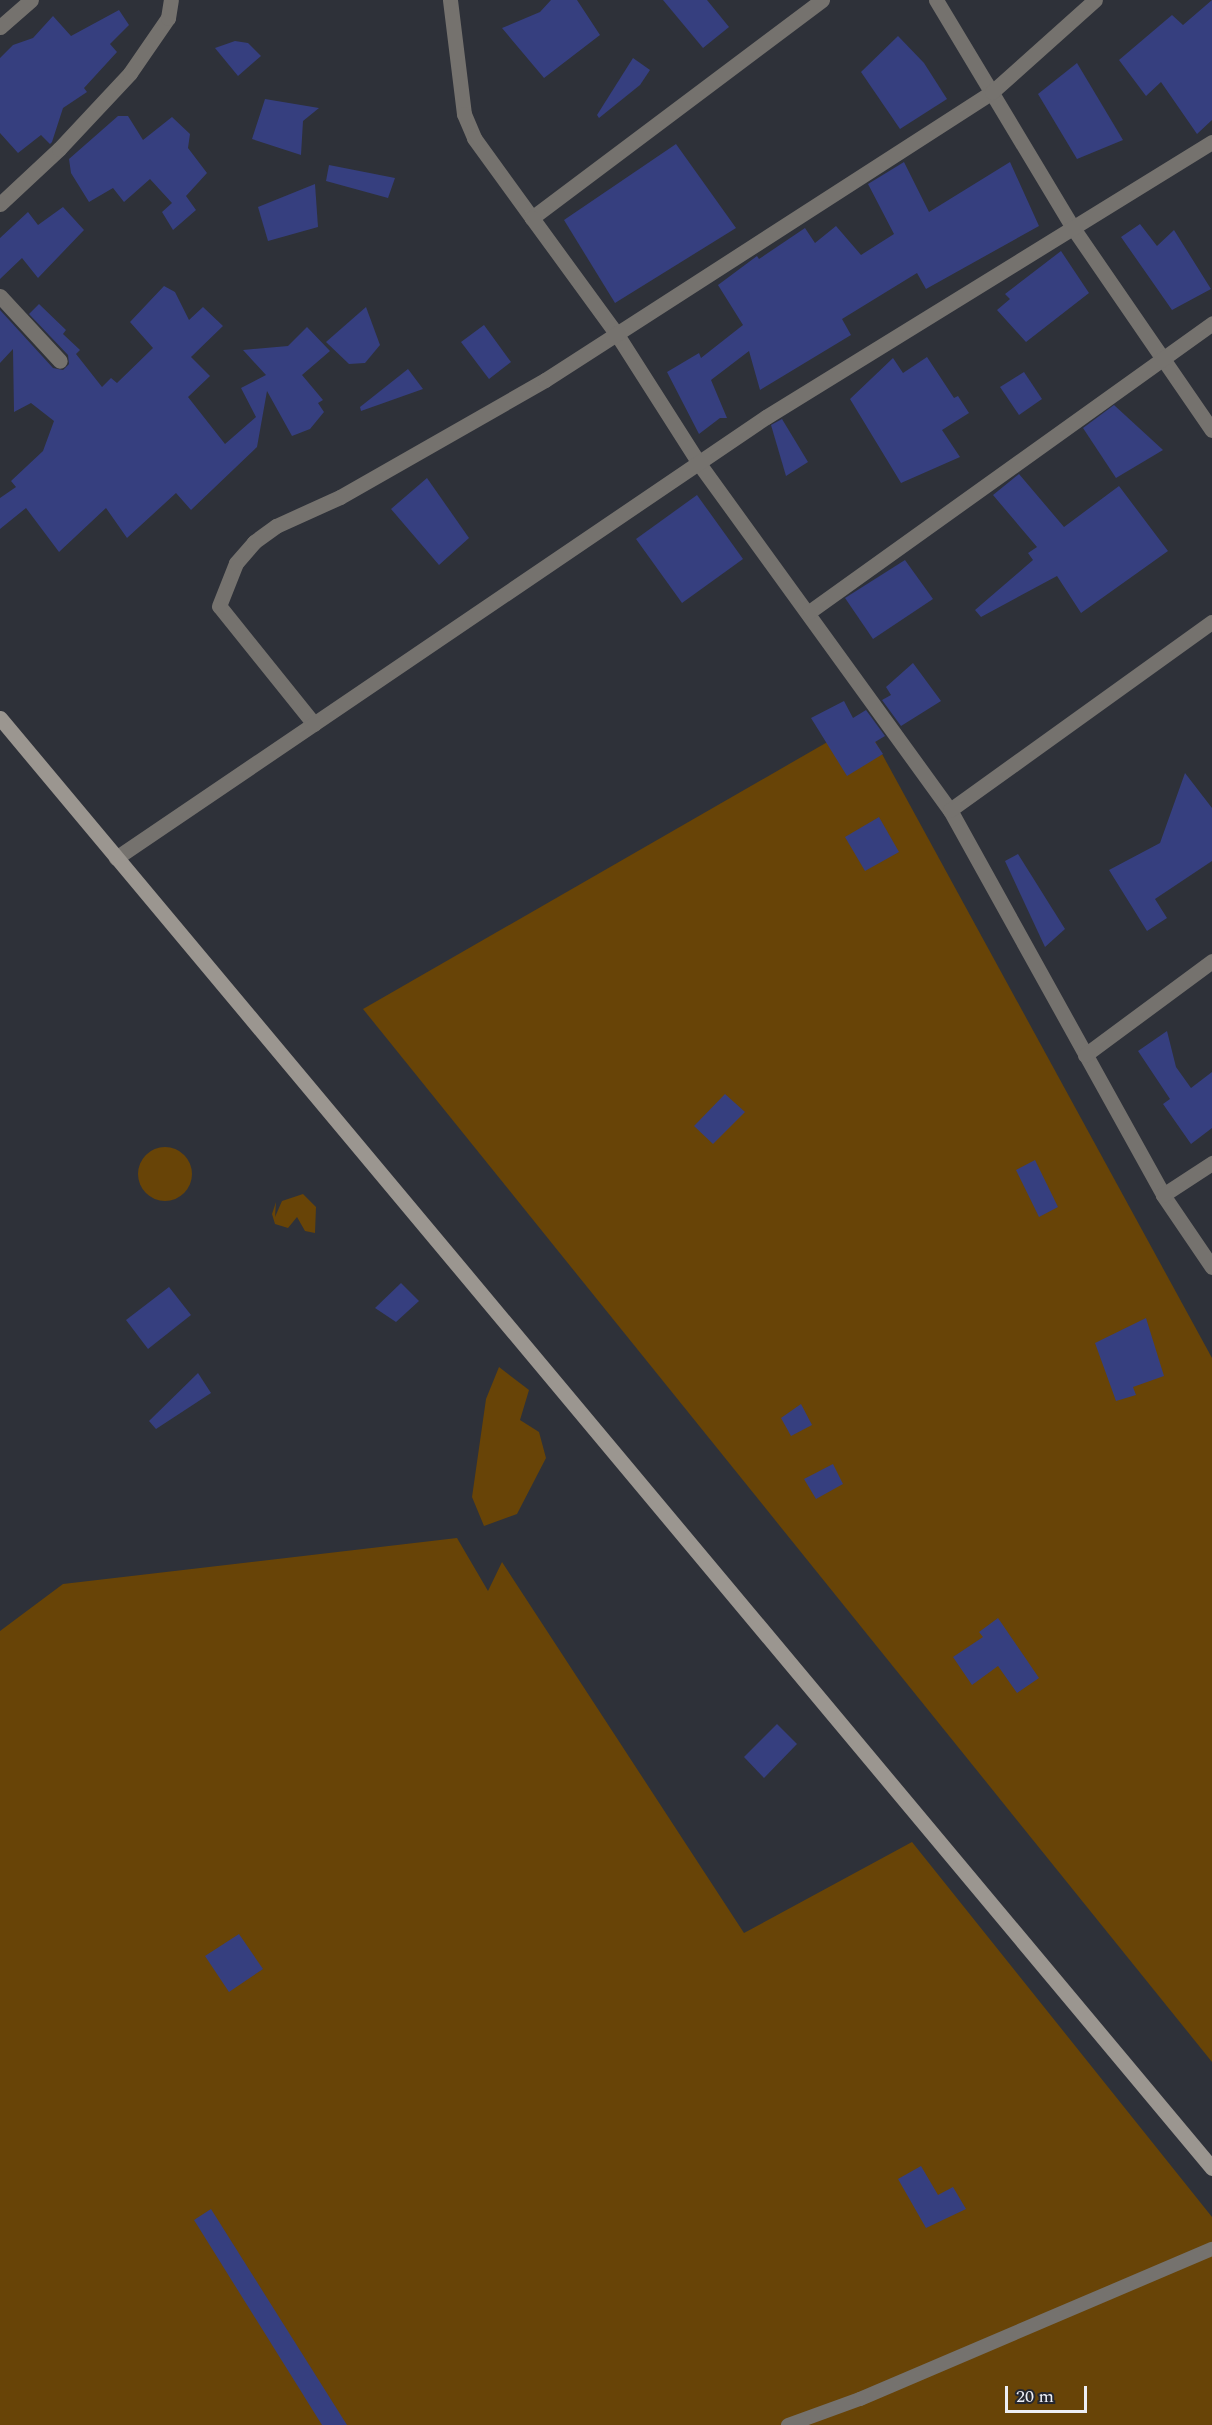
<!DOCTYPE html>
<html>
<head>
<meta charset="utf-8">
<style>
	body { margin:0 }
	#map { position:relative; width:1212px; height:2425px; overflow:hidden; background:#2e3139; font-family:Spectral,serif }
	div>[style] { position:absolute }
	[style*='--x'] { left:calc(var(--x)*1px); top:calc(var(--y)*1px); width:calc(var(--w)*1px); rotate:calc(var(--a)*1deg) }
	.green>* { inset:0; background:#684407 }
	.round { border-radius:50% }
	.building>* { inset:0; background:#363f7f }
	.lane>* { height:14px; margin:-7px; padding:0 7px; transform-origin:7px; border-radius:7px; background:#75726e }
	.street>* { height:15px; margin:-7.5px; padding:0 7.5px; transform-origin:7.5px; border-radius:7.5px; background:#75726e }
	.secondary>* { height:15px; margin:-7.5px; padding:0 7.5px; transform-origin:7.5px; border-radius:7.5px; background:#9b9690 }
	span { translate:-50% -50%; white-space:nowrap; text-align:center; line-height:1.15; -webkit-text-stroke:4.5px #25272f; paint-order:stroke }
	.scale { position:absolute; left:1005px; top:2386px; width:82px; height:27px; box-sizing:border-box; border:3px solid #eceef4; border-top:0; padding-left:8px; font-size:18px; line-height:21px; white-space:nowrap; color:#eceef4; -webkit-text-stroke:4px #25272f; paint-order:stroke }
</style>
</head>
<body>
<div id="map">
	<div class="green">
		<div style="clip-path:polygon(864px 721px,1212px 1358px,1212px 2062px,363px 1009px)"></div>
		<div class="round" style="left:138px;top:1147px;width:54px;height:54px"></div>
		<div style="clip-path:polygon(303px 1194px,316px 1207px,315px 1233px,305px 1231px,297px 1217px,288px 1228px,275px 1224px,272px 1214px,276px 1202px,275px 1217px,282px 1201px)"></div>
		<div style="clip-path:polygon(499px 1367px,529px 1390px,520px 1420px,539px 1432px,546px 1458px,517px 1514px,484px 1526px,472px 1497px,486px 1399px)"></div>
		<div style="clip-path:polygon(457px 1538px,488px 1591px,502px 1562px,744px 1933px,912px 1842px,1212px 2217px,1212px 2425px,0 2425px,0 1631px,63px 1584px)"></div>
	</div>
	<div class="building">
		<div style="clip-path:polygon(551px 0,577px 0,600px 35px,544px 78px,502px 28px,540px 12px)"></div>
		<div style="clip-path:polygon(663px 0,707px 0,729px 27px,703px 48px)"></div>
		<div style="clip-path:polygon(1212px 0,1212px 120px,1197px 134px,1161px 82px,1146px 96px,1119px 60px,1172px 15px,1183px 25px)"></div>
		<div style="clip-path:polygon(119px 10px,129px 25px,110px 44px,117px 52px,84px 88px,87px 92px,63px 108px,52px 142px,50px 144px,41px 135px,18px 153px,0 133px,0 58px,13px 45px,33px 38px,53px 16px,71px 36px)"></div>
		<div style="clip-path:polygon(898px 36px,924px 63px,947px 99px,900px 129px,861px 72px)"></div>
		<div style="clip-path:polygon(235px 41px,248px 43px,261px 56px,238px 76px,215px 48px)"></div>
		<div style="clip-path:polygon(633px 58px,650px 70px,640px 85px,599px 118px,597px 115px)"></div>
		<div style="clip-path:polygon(1077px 63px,1123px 140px,1077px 159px,1038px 94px)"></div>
		<div style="clip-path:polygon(265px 99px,319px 108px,303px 121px,301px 155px,252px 139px)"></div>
		<div style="clip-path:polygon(118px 116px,128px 116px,143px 140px,172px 117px,190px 134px,188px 148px,207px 173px,186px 196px,196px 210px,173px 230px,162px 212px,172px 203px,150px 179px,124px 202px,113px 188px,89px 202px,71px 173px,69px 159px)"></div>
		<div style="clip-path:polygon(676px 144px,736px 228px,615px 303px,564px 220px)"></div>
		<div style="clip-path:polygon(904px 162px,929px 212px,1010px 162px,1039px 226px,926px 289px,917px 273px,842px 319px,851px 335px,760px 390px,749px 351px,711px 380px,727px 418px,720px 418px,699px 434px,667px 372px,699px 353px,701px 358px,743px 325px,718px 285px,757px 256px,759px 259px,805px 228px,815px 243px,836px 226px,861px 255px,894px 234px,868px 184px)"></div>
		<div style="clip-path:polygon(329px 165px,395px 178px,388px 198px,326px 181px)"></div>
		<div style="clip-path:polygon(315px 184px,318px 227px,268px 241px,258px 207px)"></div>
		<div style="clip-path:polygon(63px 207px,84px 230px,38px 278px,22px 258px,0 279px,0 238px,28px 212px,38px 225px)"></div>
		<div style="clip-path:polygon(1140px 224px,1157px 246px,1174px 230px,1211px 289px,1172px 310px,1121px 237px)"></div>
		<div style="clip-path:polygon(1061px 251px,1089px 293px,1026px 342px,997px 310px,1010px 299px,1005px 294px)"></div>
		<div style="clip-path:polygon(164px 286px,175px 292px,189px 320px,203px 307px,223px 326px,191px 357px,210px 376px,188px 397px,225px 444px,256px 417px,241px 388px,266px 375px,243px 350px,288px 346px,307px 327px,330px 351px,302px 375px,323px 400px,318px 403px,324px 412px,310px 429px,292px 436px,267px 391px,257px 447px,191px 510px,176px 493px,127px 538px,106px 508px,59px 552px,26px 508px,0 529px,0 498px,16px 487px,11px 481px,43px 451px,54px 421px,31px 403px,14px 412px,13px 349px,0 363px,0 310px,53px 368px,63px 370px,69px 364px,68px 355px,29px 314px,39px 304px,66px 330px,63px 334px,80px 350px,76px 354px,102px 387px,111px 378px,117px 383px,153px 348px,130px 322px)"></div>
		<div style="clip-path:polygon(366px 307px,380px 345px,365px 363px,349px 364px,326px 342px)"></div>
		<div style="clip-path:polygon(484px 325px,511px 362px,489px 379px,461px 342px)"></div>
		<div style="clip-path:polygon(927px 357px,954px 398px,958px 396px,969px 413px,942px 430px,960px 457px,901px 483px,850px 399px,893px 358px,903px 373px)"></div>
		<div style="clip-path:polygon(408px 369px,423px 389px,361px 411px,360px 407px)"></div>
		<div style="clip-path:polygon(1024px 372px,1042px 399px,1019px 415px,1000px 387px)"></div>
		<div style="clip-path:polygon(1114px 405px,1163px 450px,1116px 478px,1083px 428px)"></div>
		<div style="clip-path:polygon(782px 419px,808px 462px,786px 476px,771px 425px)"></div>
		<div style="clip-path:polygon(1019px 474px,1064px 527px,1119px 486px,1168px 551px,1081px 613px,1057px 576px,981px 617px,975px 610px,1033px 560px,1028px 553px,1037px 547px,993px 495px)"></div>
		<div style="clip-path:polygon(427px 478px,469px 538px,439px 565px,391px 509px)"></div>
		<div style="clip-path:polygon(697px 495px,743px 559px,682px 603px,636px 539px)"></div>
		<div style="clip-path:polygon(905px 560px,933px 599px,873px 639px,845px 598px)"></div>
		<div style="clip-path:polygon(913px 663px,941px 701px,901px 726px,882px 700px,891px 695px,886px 687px)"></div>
		<div style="clip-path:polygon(844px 701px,853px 718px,866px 710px,885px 736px,875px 742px,883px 754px,847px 776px,811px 718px)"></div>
		<div style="clip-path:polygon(1185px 773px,1212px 808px,1212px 861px,1155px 899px,1167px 918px,1147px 931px,1109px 870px,1160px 843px)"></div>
		<div style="clip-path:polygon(879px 817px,899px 852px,865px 871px,845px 837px)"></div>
		<div style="clip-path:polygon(1018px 854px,1065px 929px,1045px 947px,1005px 861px)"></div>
		<div style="clip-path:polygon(1167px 1031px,1176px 1067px,1191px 1088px,1212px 1072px,1212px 1128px,1191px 1144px,1163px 1104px,1170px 1099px,1138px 1051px)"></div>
		<div style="clip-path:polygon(725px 1094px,745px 1112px,713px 1144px,694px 1126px)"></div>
		<div style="clip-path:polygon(1035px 1160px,1058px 1207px,1039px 1217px,1016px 1170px)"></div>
		<div style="clip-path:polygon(401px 1283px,419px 1301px,396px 1322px,375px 1308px)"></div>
		<div style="clip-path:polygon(169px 1287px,191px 1315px,148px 1349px,126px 1320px)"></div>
		<div style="clip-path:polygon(1146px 1318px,1164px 1376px,1133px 1387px,1136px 1395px,1116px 1401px,1095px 1343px)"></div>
		<div style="clip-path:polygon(198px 1373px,211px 1393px,156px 1429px,149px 1421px)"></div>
		<div style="clip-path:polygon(801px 1404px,812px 1425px,791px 1436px,781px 1418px)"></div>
		<div style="clip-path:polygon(833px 1464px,843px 1484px,816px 1499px,804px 1479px)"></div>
		<div style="clip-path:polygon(998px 1618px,1039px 1678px,1017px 1693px,998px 1666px,972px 1685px,953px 1657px,983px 1637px,979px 1632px)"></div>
		<div style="clip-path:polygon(777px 1724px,797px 1744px,764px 1778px,744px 1757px)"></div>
		<div style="clip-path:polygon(239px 1934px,263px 1969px,229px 1992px,205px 1956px)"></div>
		<div style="clip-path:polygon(921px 2166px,938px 2195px,953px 2187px,966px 2209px,926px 2228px,898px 2179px)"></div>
		<div style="clip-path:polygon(211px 2209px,347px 2425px,322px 2425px,194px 2220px)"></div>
	</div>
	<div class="lane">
		<div style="--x:788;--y:2425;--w:77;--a:-19.9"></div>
		<div style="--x:860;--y:2399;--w:383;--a:-23.1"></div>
	</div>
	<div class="street">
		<div style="--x:450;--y:0;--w:115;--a:83"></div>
		<div style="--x:464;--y:114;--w:26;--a:67"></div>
		<div style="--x:474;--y:138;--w:99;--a:54.1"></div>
		<div style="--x:822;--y:0;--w:363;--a:143.1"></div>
		<div style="--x:532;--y:218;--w:142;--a:53.9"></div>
		<div style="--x:616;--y:333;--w:156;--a:57.5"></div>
		<div style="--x:700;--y:465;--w:426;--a:54.1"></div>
		<div style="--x:950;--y:810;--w:440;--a:61"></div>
		<div style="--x:1163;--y:1195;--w:87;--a:55.8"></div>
		<div style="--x:936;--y:0;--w:266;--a:59"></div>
		<div style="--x:1073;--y:228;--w:245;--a:55.5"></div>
		<div style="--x:0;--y:27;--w:41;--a:-41.1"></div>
		<div style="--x:0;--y:204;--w:81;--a:-43"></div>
		<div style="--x:59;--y:149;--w:104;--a:-46.9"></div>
		<div style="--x:130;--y:73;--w:67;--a:-55.4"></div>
		<div style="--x:168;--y:18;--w:18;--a:-81"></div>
		<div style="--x:0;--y:296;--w:88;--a:47.3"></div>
		<div style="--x:809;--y:612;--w:496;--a:-35.6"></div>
		<div style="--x:314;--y:724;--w:151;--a:-128.8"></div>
		<div style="--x:219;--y:606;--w:46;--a:-68.4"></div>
		<div style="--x:236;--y:563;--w:28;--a:-49"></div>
		<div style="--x:254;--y:542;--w:27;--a:-36"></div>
		<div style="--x:276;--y:526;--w:70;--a:-24.4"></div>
		<div style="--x:340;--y:497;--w:236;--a:-29.7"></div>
		<div style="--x:545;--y:380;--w:532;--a:-32.79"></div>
		<div style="--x:992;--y:92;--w:138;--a:-41.8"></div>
		<div style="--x:950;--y:810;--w:322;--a:-35.7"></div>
		<div style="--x:116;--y:858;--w:785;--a:-34.16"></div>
		<div style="--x:766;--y:417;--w:524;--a:-31.66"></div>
		<div style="--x:1085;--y:1055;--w:158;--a:-36.5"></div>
		<div style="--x:1163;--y:1195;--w:59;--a:-33.1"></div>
	</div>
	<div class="secondary">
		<div style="--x:0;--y:718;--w:1890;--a:50.11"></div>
	</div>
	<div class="scale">20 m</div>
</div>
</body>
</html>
